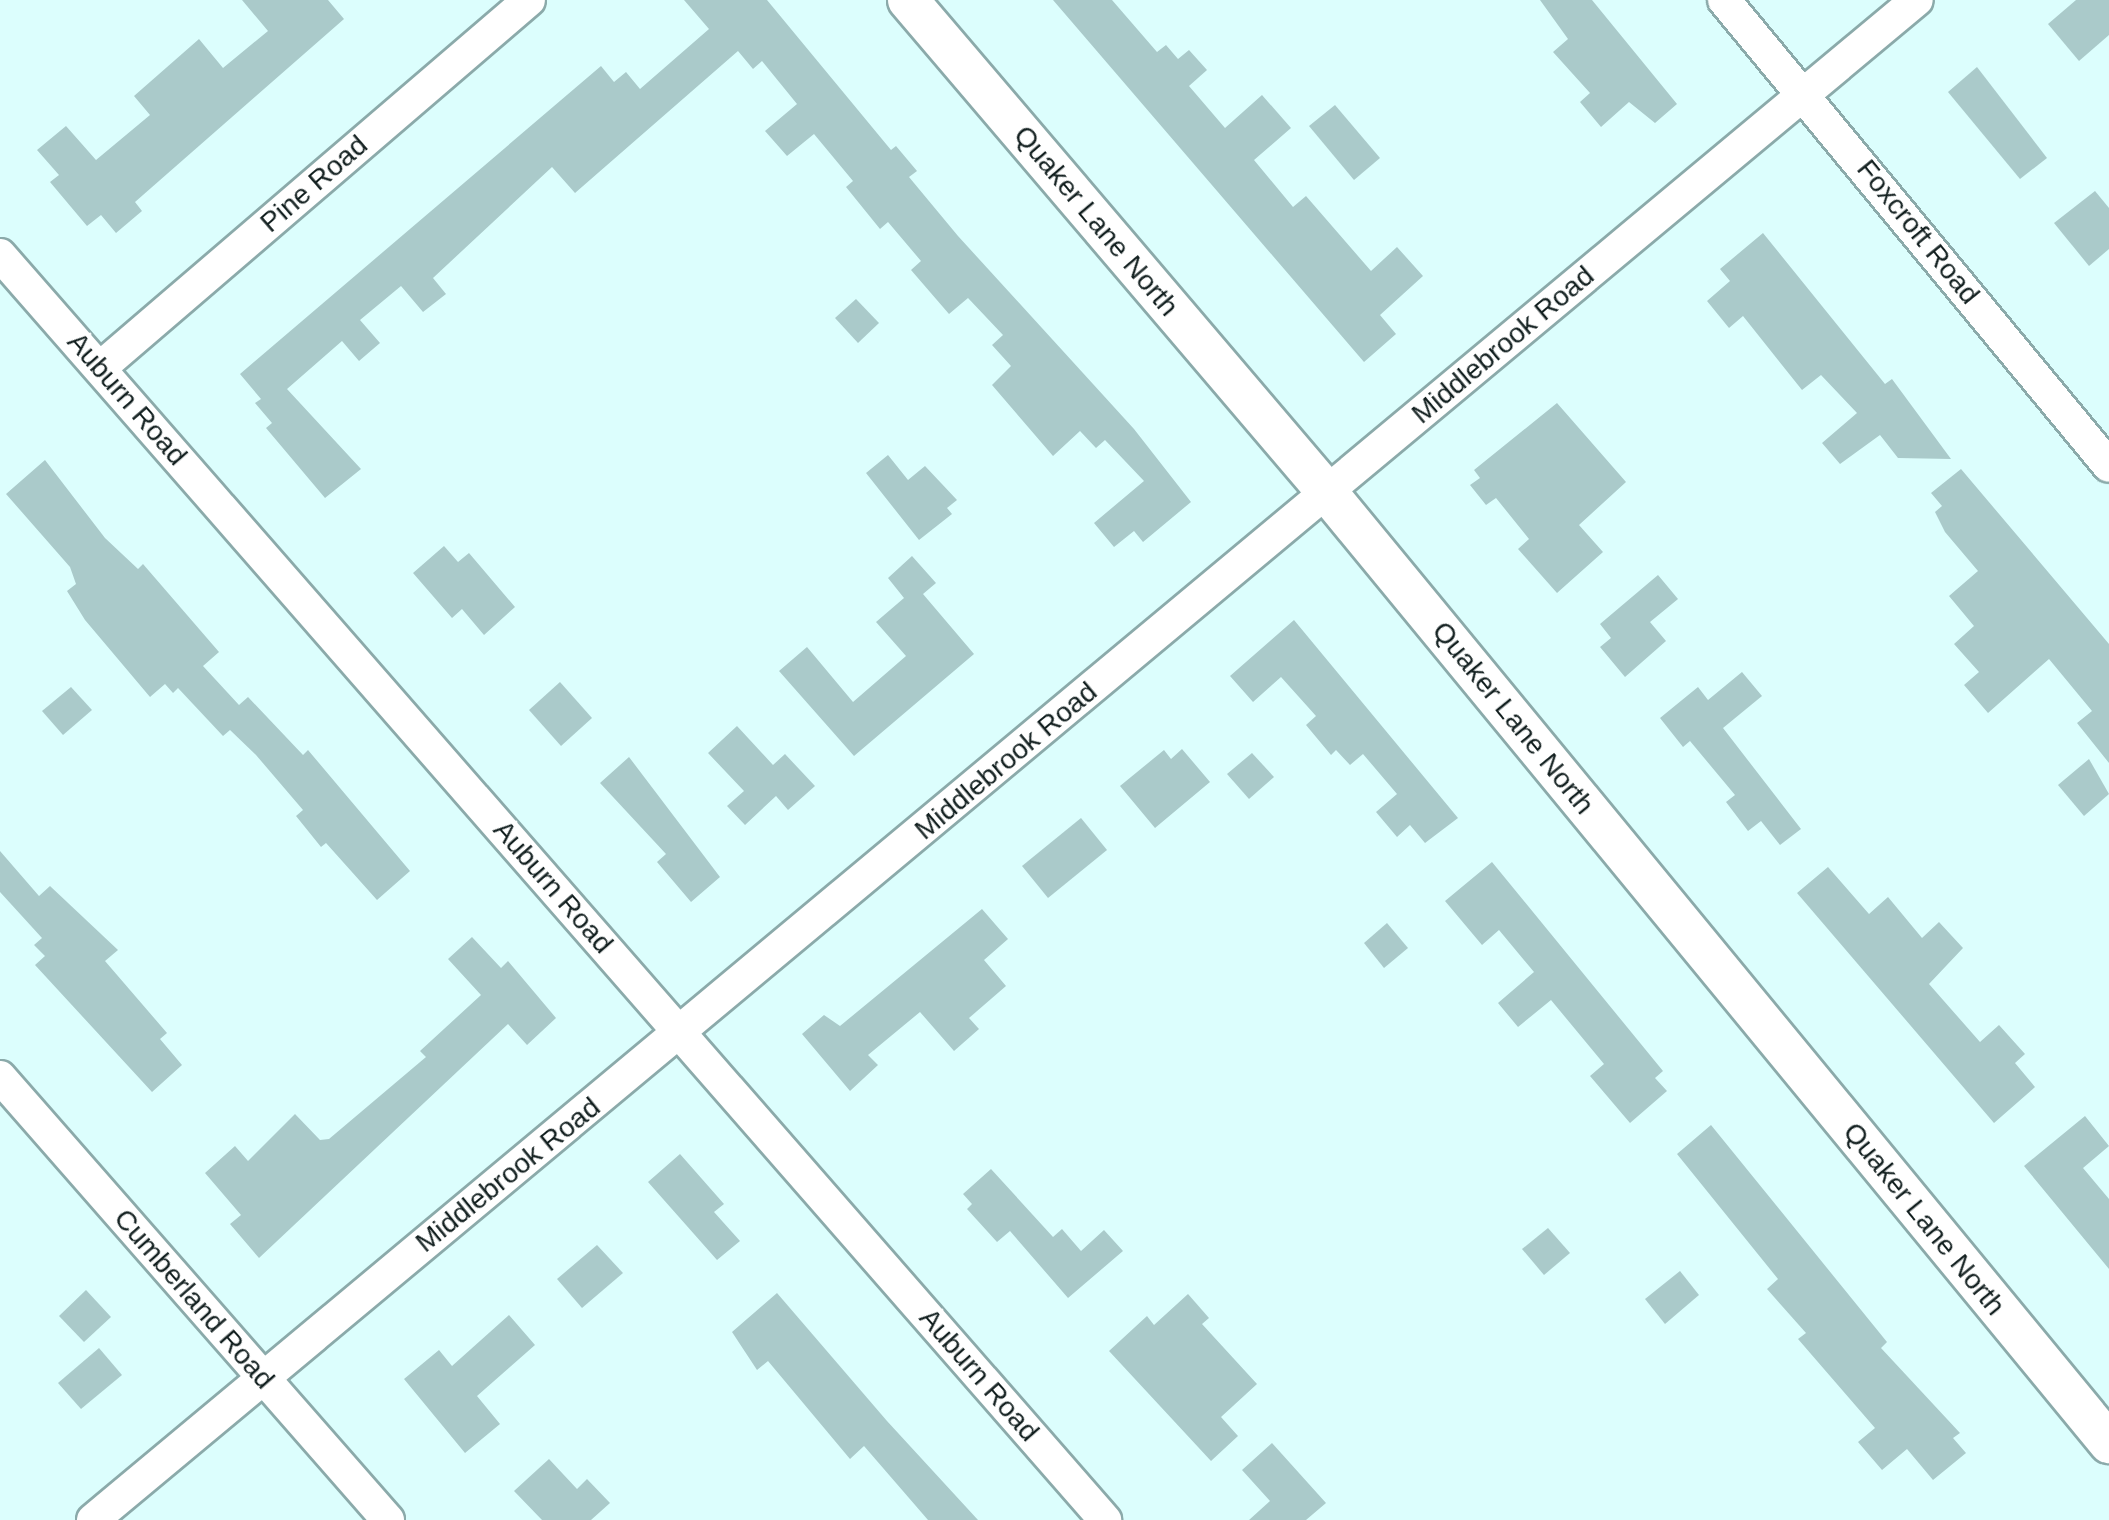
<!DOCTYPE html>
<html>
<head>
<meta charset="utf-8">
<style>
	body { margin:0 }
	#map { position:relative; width:2109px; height:1520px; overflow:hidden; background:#dcfefd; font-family:Arial,sans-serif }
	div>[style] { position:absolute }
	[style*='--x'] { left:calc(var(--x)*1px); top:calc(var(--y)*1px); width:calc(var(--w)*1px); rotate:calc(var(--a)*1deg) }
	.building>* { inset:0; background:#aacaca }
	.roads { filter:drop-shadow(2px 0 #8baaaa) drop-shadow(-2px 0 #8baaaa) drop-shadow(0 2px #8baaaa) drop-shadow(0 -2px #8baaaa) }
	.minor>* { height:32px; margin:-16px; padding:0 16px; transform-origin:16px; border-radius:16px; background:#fff }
	.tertiary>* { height:40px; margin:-20px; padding:0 20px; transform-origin:20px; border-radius:20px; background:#fff }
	span { translate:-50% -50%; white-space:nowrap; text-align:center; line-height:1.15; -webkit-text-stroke:6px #fff; paint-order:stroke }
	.street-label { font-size:28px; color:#121f1f }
</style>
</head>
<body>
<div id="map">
	<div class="building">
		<div style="clip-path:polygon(242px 0,328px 0,344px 19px,135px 202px,142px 211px,116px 233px,101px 215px,87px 226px,50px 182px,59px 175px,37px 150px,66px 126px,96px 160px,150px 115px,134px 96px,199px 39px,223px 68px,268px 31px)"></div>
		<div style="clip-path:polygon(684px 0,767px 0,891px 150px,896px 146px,917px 171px,909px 177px,958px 236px,1134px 429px,1191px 502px,1143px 542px,1134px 531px,1114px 547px,1094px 523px,1144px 481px,1105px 440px,1096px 448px,1080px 431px,1053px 456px,992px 385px,1011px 366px,992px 345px,1003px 335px,968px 298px,949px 314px,911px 270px,921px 261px,888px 222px,880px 229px,846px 187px,853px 181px,814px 134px,787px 156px,765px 131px,797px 104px,762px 61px,753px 69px,738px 51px,575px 193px,552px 167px,433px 278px,446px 294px,423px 312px,401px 286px,360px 320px,380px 343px,359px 361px,342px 341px,287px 389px,361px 469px,325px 498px,266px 428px,272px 423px,255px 403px,261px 399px,240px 374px,601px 66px,614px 82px,626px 72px,640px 89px,709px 29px)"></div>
		<div style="clip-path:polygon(1053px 0,1112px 0,1157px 52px,1166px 45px,1178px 59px,1189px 50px,1207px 70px,1189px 86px,1225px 128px,1262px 95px,1291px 128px,1254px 160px,1293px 207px,1306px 196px,1371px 271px,1397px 247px,1423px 276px,1380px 315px,1396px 334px,1364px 362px)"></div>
		<div style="clip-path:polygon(1540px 0,1592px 0,1677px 104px,1655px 123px,1629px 102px,1601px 127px,1580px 102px,1590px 93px,1553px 52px,1568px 39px)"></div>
		<div style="clip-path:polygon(2076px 0,2109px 0,2109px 35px,2079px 61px,2048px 24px)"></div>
		<div style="clip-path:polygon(1977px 67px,2047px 158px,2020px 179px,1948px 92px)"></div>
		<div style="clip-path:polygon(1335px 105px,1380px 158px,1354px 180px,1309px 126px)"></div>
		<div style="clip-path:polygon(2095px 191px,2109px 208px,2109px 249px,2089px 266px,2054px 223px)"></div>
		<div style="clip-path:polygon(1763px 233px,1885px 384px,1892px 379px,1951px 459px,1898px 458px,1880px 435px,1840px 464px,1822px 443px,1857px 413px,1821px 375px,1802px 390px,1743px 316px,1729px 328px,1707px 301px,1730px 281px,1720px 269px)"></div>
		<div style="clip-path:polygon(856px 299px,879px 323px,858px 343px,835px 318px)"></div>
		<div style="clip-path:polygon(1557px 403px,1626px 482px,1579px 525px,1603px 552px,1557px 593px,1518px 549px,1529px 539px,1496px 498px,1486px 505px,1470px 485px,1480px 478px,1474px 470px)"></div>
		<div style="clip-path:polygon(888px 455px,908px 480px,925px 466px,957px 500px,947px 508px,952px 514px,919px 540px,866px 473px)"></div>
		<div style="clip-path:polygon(45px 460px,105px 538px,138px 569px,143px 564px,219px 652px,203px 666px,239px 705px,248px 697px,303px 755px,308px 750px,410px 871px,377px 900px,326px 843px,321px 847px,296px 816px,303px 810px,256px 755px,230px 730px,223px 736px,178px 688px,173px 693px,165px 684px,150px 697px,85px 620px,67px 591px,76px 584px,70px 567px,6px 494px)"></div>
		<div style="clip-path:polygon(1961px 469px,2109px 644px,2109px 763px,2077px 723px,2092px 711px,2049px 659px,1988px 713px,1964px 685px,1979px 672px,1954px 644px,1974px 626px,1949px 596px,1978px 571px,1945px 532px,1935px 512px,1942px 506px,1931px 493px)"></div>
		<div style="clip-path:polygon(444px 546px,458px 562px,469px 553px,515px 607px,484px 635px,462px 609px,452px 618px,413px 573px)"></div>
		<div style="clip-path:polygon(912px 556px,936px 583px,923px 594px,974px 654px,854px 756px,779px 671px,807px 647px,853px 702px,906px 656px,876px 622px,904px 598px,888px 578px)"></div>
		<div style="clip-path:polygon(1658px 575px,1678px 599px,1650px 622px,1666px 641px,1625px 677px,1600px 647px,1611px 638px,1600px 624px)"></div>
		<div style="clip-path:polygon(1294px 620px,1458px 818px,1425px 843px,1410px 825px,1397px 837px,1376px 812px,1397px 794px,1363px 754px,1350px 765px,1336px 750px,1331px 755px,1306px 725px,1316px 716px,1281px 677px,1253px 702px,1230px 676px)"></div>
		<div style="clip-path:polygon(1742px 672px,1762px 696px,1723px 728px,1801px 829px,1780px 845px,1761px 821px,1748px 831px,1726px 802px,1735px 795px,1690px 741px,1683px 747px,1660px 718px,1698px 687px,1708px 700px)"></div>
		<div style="clip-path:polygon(560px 682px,592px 718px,561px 746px,529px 710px)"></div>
		<div style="clip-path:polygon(71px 687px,92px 710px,63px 735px,42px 711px)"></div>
		<div style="clip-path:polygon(737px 726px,773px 765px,785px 754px,815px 786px,788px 810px,776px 796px,745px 825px,727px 806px,744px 791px,708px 753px)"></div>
		<div style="clip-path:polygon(1182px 749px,1210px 782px,1155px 828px,1120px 786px,1164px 750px,1171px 759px)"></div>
		<div style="clip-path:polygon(1252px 753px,1274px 777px,1249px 799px,1227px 774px)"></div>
		<div style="clip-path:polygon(629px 757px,720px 877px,691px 902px,657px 862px,666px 854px,600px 783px)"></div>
		<div style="clip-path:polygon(2089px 759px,2109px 794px,2084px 816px,2058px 785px)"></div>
		<div style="clip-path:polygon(1081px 818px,1107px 850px,1048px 898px,1022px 866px)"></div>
		<div style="clip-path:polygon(0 851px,39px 896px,50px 886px,118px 950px,105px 961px,167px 1033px,160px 1039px,182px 1065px,152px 1092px,35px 965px,45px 956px,34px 945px,42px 938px,0 892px)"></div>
		<div style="clip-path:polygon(1492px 862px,1663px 1071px,1655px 1078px,1667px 1091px,1630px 1123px,1590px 1076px,1604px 1064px,1551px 1000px,1518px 1027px,1498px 1003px,1534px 972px,1499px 930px,1482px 945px,1445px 901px)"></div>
		<div style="clip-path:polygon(1828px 867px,1869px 914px,1888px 897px,1922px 938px,1939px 922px,1963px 948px,1929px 984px,1980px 1042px,1999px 1025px,2025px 1054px,2015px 1063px,2035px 1087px,1994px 1123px,1797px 893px)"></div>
		<div style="clip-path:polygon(982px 909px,1008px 939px,984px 960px,1006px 986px,969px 1018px,979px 1029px,954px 1051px,920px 1012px,868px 1055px,878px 1065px,850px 1091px,802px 1034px,824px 1015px,840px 1026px)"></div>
		<div style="clip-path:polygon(1387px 923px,1408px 948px,1384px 968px,1364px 943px)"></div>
		<div style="clip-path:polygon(472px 937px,501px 968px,508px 961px,556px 1018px,527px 1045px,508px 1024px,259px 1258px,230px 1224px,241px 1215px,205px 1173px,235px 1146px,248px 1161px,295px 1114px,320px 1140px,329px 1139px,426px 1057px,420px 1051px,481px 995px,448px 959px)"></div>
		<div style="clip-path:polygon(2085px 1116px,2109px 1146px,2083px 1168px,2109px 1199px,2109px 1269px,2024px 1166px)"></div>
		<div style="clip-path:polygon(1711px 1125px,1887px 1342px,1881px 1348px,1960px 1433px,1953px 1438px,1966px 1453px,1933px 1480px,1907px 1449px,1882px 1470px,1858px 1442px,1875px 1428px,1798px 1339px,1806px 1333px,1767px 1289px,1778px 1279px,1677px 1154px)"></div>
		<div style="clip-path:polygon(680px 1154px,724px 1204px,714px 1212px,740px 1241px,717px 1260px,648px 1182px)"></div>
		<div style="clip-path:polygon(991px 1169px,1053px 1237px,1062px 1229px,1081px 1251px,1104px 1230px,1123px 1251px,1068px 1298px,1010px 1231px,997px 1242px,967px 1209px,972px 1204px,963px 1194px)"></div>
		<div style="clip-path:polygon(1548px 1228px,1570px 1253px,1544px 1275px,1522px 1249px)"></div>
		<div style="clip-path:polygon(597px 1245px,623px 1273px,582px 1308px,557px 1279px)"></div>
		<div style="clip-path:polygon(1680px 1271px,1699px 1295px,1665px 1324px,1645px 1299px)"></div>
		<div style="clip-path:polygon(86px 1290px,111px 1317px,84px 1342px,59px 1316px)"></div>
		<div style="clip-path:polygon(777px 1293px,887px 1421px,978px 1520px,928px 1520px,864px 1446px,850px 1459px,768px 1361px,757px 1370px,732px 1332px)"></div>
		<div style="clip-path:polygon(1188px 1294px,1209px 1318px,1202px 1324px,1257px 1384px,1221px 1417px,1238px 1436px,1211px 1461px,1109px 1351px,1147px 1316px,1154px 1325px)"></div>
		<div style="clip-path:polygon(509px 1315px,535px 1345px,477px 1396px,500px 1424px,465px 1453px,404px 1379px,439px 1350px,452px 1366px)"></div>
		<div style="clip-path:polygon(99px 1348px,122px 1375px,81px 1409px,58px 1383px)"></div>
		<div style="clip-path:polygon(1272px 1443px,1326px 1503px,1306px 1520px,1249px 1520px,1270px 1501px,1242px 1470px)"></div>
		<div style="clip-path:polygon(549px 1459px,577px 1489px,587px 1479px,610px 1503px,591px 1520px,542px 1520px,514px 1491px)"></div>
	</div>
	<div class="roads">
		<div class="minor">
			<div style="--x:1724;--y:0;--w:604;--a:50.44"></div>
			<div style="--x:0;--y:255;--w:1680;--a:48.86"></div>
			<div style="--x:100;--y:368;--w:565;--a:-40.62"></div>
			<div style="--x:0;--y:1077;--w:589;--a:48.79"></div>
			<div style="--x:93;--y:1520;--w:2374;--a:-39.81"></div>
		</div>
		<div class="tertiary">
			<div style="--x:908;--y:0;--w:645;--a:49.59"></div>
			<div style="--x:1326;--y:491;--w:1233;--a:50.56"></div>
		</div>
	</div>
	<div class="street-label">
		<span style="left:314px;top:184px;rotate:-41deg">Pine Road</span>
		<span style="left:1096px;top:221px;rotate:50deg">Quaker Lane North</span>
		<span style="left:1918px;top:232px;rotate:51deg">Foxcroft Road</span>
		<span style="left:1503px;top:345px;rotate:-40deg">Middlebrook Road</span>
		<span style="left:127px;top:399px;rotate:49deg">Auburn Road</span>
		<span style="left:1513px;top:718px;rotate:51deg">Quaker Lane North</span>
		<span style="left:1006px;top:761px;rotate:-40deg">Middlebrook Road</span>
		<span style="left:553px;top:887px;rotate:49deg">Auburn Road</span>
		<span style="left:508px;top:1175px;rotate:-39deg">Middlebrook Road</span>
		<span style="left:1924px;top:1219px;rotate:51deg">Quaker Lane North</span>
		<span style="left:194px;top:1299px;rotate:49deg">Cumberland Road</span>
		<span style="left:979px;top:1375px;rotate:49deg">Auburn Road</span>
	</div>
</div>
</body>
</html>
